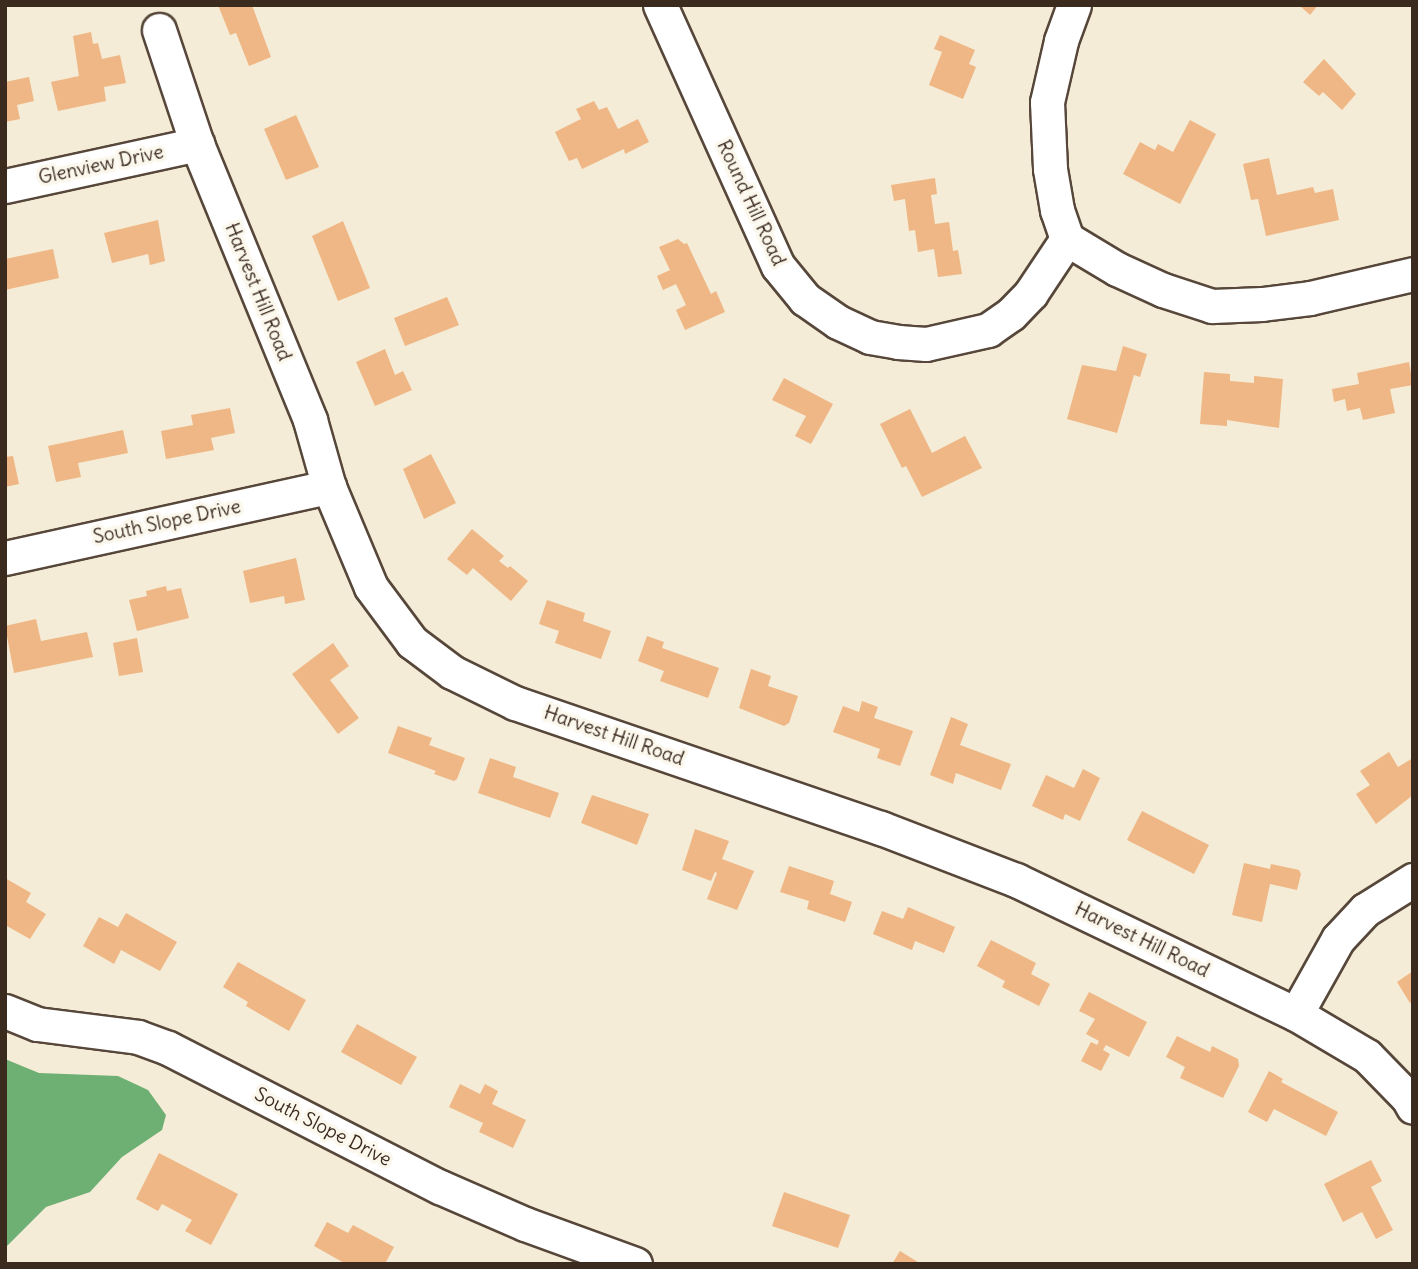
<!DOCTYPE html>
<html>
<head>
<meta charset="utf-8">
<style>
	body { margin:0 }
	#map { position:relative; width:1418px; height:1269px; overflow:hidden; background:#f4ecd6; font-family:Delius,sans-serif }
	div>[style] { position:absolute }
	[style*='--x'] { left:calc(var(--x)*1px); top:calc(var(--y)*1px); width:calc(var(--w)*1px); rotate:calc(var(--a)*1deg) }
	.forest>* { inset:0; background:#6eb073 }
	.building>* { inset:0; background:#efb785 }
	.roads { filter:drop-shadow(2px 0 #57473a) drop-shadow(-2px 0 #57473a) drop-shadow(0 2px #57473a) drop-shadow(0 -2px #57473a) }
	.minor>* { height:33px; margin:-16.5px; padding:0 16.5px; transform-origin:16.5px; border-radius:16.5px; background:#fff }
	span { translate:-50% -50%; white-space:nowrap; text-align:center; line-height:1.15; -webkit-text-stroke:7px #fbf7ec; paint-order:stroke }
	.street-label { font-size:19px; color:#3b2a1e }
	.frame { position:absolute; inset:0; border:7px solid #3b2a1e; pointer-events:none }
</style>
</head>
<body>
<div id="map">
	<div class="forest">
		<div style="clip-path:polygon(5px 1059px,39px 1073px,118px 1076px,148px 1090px,166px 1115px,162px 1130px,122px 1157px,90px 1192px,46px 1207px,5px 1248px)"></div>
	</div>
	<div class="building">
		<div style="clip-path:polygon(218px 5px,252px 5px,271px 57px,249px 66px,236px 33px,230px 35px)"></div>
		<div style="clip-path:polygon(1299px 5px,1318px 5px,1310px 15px)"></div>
		<div style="clip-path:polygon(91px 32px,93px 44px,98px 43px,102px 59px,120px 55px,126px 83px,104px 87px,106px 101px,58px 111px,51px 82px,79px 76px,73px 36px)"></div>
		<div style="clip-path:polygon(940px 35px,975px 50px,969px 64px,976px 67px,963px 99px,929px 85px,942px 52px,934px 49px)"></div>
		<div style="clip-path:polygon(1324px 59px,1356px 94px,1342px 110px,1323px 92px,1319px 96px,1303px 82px)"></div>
		<div style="clip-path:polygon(29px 77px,34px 101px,17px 105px,20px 119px,5px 122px,5px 82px)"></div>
		<div style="clip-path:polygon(594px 101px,599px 110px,607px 107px,618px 129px,638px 119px,649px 142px,625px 154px,624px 149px,582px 169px,577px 158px,569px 161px,555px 132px,581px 119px,576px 109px)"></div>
		<div style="clip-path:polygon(296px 115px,319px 167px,286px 180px,264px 129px)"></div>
		<div style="clip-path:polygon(1190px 120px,1216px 134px,1180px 204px,1123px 174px,1140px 142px,1155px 150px,1158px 144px,1173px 152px)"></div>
		<div style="clip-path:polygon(1269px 158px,1277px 195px,1313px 187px,1315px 193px,1333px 189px,1339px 220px,1266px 236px,1258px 199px,1251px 200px,1243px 164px)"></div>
		<div style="clip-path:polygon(935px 178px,937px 194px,931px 195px,935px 224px,949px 222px,953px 251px,958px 250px,962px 274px,938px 277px,934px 249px,918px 252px,915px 230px,909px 231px,905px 199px,894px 201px,891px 185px)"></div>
		<div style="clip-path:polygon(158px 220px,165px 261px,150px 265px,148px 254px,112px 263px,104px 233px)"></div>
		<div style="clip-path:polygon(343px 221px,370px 288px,338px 301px,312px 236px)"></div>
		<div style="clip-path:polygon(678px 239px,684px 244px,687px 243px,711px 294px,716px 291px,725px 312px,685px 330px,676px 310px,686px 305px,676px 284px,663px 290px,657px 276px,670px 270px,659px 247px)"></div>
		<div style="clip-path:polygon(53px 249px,59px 278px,5px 290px,5px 259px)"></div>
		<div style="clip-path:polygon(447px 297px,459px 325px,405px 346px,394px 318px)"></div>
		<div style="clip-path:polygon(1123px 346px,1147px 354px,1140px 377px,1134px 375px,1117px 433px,1067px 419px,1082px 365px,1116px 371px)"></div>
		<div style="clip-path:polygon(385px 349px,395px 375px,403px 371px,412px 390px,375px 406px,356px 362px)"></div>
		<div style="clip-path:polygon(1409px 362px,1413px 385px,1390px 389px,1395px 413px,1363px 420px,1360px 408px,1347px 411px,1345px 399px,1334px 402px,1332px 389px,1359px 384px,1357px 373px)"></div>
		<div style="clip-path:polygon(1204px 372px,1230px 374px,1230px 381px,1254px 383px,1254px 376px,1283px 379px,1279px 428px,1227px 420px,1227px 426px,1200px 424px)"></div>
		<div style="clip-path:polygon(784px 378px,833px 404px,811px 444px,795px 436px,806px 416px,772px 400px)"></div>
		<div style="clip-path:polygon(230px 408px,235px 433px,211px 438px,214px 450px,166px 459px,161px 431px,193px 425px,191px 415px)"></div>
		<div style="clip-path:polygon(910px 409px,932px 453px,965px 436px,982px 468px,922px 497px,906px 466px,902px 468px,880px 424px)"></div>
		<div style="clip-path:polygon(123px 430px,128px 453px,78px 463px,81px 477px,56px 482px,48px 446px)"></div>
		<div style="clip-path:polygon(431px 454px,456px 503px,424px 519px,403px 469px)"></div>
		<div style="clip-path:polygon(13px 456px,19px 484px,5px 487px,5px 457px)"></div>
		<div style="clip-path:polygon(472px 529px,504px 556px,499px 561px,508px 568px,510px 566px,528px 581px,511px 601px,473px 568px,467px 575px,447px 559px)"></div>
		<div style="clip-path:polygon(296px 558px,305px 600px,285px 604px,284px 596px,250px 603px,243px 571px)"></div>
		<div style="clip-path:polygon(166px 586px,167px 591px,181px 588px,189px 618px,137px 631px,129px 600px,147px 596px,146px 591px)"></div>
		<div style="clip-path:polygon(547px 600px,585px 613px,583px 621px,611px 631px,601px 659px,555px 643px,559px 631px,539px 624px)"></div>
		<div style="clip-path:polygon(36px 619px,41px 641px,87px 632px,93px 657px,14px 673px,5px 626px)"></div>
		<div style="clip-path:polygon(647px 636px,664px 642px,662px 648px,719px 668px,708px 698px,660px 681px,664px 671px,638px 661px)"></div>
		<div style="clip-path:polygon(137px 638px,143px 672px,119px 676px,113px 643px)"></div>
		<div style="clip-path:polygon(333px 643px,349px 666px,330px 680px,359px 718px,338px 734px,292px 674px)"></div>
		<div style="clip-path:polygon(751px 669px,771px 676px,768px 686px,798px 696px,789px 723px,784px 726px,739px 708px)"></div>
		<div style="clip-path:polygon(862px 701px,878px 707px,874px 718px,913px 731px,900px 766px,877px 758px,880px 749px,833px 732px,843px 706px,859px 712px)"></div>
		<div style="clip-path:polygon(951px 717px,968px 724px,960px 745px,1011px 764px,1001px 790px,956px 773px,953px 784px,930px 775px)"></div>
		<div style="clip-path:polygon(398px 726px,432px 738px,429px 745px,465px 758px,457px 779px,454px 781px,434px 774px,436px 771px,388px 753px)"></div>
		<div style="clip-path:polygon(1389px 752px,1398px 767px,1413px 758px,1413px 795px,1376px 824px,1356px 794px,1370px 785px,1360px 771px)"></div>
		<div style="clip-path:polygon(490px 758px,516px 767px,513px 777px,559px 793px,550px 818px,478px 793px)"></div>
		<div style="clip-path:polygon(1083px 769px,1100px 778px,1080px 821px,1065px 814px,1063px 820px,1032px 806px,1046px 775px,1074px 788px)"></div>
		<div style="clip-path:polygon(592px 795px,649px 814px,637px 845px,581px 823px)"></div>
		<div style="clip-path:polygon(1142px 811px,1209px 845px,1194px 874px,1127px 840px)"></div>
		<div style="clip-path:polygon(695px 829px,729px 841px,722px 859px,754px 871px,737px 910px,707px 899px,717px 873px,715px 872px,711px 881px,682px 870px)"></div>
		<div style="clip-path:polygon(1244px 863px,1270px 869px,1271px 864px,1299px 870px,1301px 874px,1297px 890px,1270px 884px,1262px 922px,1232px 915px)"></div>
		<div style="clip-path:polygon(789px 866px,834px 881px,830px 894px,852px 902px,845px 922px,807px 909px,809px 901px,780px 892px)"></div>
		<div style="clip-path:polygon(5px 878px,31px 893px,26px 902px,46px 914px,30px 939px,5px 925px)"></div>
		<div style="clip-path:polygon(908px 907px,955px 927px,944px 953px,915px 941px,912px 950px,873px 934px,882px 911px,903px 919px)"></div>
		<div style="clip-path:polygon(126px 913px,177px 942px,160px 971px,121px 950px,114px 964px,83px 946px,99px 917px,118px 927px)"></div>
		<div style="clip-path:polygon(991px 940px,1036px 963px,1031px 974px,1050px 984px,1039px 1006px,1002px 987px,1005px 981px,977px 966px)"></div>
		<div style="clip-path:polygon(238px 962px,306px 1000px,289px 1031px,246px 1006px,248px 1002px,223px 987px)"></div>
		<div style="clip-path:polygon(1413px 971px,1413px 1001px,1410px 1003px,1397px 982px)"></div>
		<div style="clip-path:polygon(1089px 992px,1147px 1022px,1129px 1057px,1106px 1045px,1103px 1050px,1110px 1054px,1101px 1071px,1081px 1061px,1091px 1042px,1097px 1045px,1099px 1041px,1086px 1034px,1095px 1019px,1079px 1011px)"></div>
		<div style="clip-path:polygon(357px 1024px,417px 1057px,401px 1085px,341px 1052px)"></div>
		<div style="clip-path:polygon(1177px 1036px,1210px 1052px,1212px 1046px,1238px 1059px,1239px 1066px,1223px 1098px,1180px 1078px,1185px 1067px,1166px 1057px)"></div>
		<div style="clip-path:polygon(1269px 1071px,1283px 1079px,1281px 1082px,1338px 1112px,1326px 1136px,1274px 1109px,1267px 1122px,1248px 1112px)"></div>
		<div style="clip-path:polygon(460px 1084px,480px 1094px,485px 1084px,498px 1091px,492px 1104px,526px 1120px,513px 1148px,479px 1132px,483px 1123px,449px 1107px)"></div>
		<div style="clip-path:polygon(159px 1153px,238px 1194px,211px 1245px,185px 1231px,192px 1220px,162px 1204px,158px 1211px,136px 1199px)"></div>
		<div style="clip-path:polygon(1371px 1160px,1382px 1181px,1371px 1187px,1393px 1230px,1376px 1239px,1362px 1212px,1343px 1222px,1324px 1184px)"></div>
		<div style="clip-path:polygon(784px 1192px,850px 1215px,838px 1248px,772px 1226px)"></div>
		<div style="clip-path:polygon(327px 1222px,348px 1233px,353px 1225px,394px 1247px,385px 1264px,346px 1264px,314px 1246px)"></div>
		<div style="clip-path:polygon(900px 1251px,921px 1264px,892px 1264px)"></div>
	</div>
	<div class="roads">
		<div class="minor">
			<div style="--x:660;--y:5;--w:286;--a:65.7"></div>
			<div style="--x:778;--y:266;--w:43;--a:50.7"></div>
			<div style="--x:805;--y:299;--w:40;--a:34.9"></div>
			<div style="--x:838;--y:322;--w:35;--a:25"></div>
			<div style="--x:870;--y:337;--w:28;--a:10"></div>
			<div style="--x:898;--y:342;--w:28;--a:4"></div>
			<div style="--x:926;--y:344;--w:64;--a:-12.7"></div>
			<div style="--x:988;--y:330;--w:28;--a:-35"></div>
			<div style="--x:1011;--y:314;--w:29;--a:-46"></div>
			<div style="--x:1031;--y:293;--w:65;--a:-56.3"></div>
			<div style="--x:1074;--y:5;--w:38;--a:110"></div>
			<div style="--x:1061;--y:41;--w:63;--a:102.9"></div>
			<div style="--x:1047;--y:102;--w:67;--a:87.4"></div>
			<div style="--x:1050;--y:169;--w:42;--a:80.3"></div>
			<div style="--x:1057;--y:210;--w:31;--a:71"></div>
			<div style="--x:1067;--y:239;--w:58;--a:31"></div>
			<div style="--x:1117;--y:269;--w:51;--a:24.5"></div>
			<div style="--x:1163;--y:290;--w:52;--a:18.1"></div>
			<div style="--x:1212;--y:306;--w:50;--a:-2.3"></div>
			<div style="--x:1262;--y:304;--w:48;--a:-7.1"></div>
			<div style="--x:1310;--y:298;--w:106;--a:-13.1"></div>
			<div style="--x:159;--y:30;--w:120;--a:71.6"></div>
			<div style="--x:197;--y:144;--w:298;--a:67.7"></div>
			<div style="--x:310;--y:420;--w:70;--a:74.2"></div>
			<div style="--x:329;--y:487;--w:108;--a:67.2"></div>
			<div style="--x:371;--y:587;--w:69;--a:53.3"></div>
			<div style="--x:412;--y:642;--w:50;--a:36.9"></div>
			<div style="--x:452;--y:672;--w:70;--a:26.2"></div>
			<div style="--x:515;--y:703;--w:387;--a:18.9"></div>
			<div style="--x:881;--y:828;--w:145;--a:21.1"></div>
			<div style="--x:1016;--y:880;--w:310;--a:25.6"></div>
			<div style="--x:1296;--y:1014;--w:82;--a:30.6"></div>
			<div style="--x:1367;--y:1056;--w:59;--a:45.7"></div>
			<div style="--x:1408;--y:1098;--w:10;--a:61"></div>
			<div style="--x:5;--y:186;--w:197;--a:-12.3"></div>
			<div style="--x:5;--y:558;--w:332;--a:-12.4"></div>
			<div style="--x:5;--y:1011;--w:35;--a:22"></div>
			<div style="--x:37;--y:1024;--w:102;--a:7.3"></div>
			<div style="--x:138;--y:1037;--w:32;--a:20"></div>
			<div style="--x:168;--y:1048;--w:305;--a:27.1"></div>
			<div style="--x:440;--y:1187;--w:93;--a:23.5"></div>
			<div style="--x:525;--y:1224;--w:117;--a:20"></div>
			<div style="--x:1296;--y:1014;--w:86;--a:-60.8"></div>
			<div style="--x:1338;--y:939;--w:40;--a:-47"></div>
			<div style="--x:1365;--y:910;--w:57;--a:-32"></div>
		</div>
	</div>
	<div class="street-label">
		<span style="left:101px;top:165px;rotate:-12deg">Glenview Drive</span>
		<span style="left:751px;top:203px;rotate:65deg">Round Hill Road</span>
		<span style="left:258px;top:292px;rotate:68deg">Harvest Hill Road</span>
		<span style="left:167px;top:522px;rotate:-12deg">South Slope Drive</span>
		<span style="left:614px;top:736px;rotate:19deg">Harvest Hill Road</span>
		<span style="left:1142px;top:940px;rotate:26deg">Harvest Hill Road</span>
		<span style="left:323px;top:1127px;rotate:27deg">South Slope Drive</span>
	</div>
	<div class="frame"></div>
</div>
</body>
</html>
